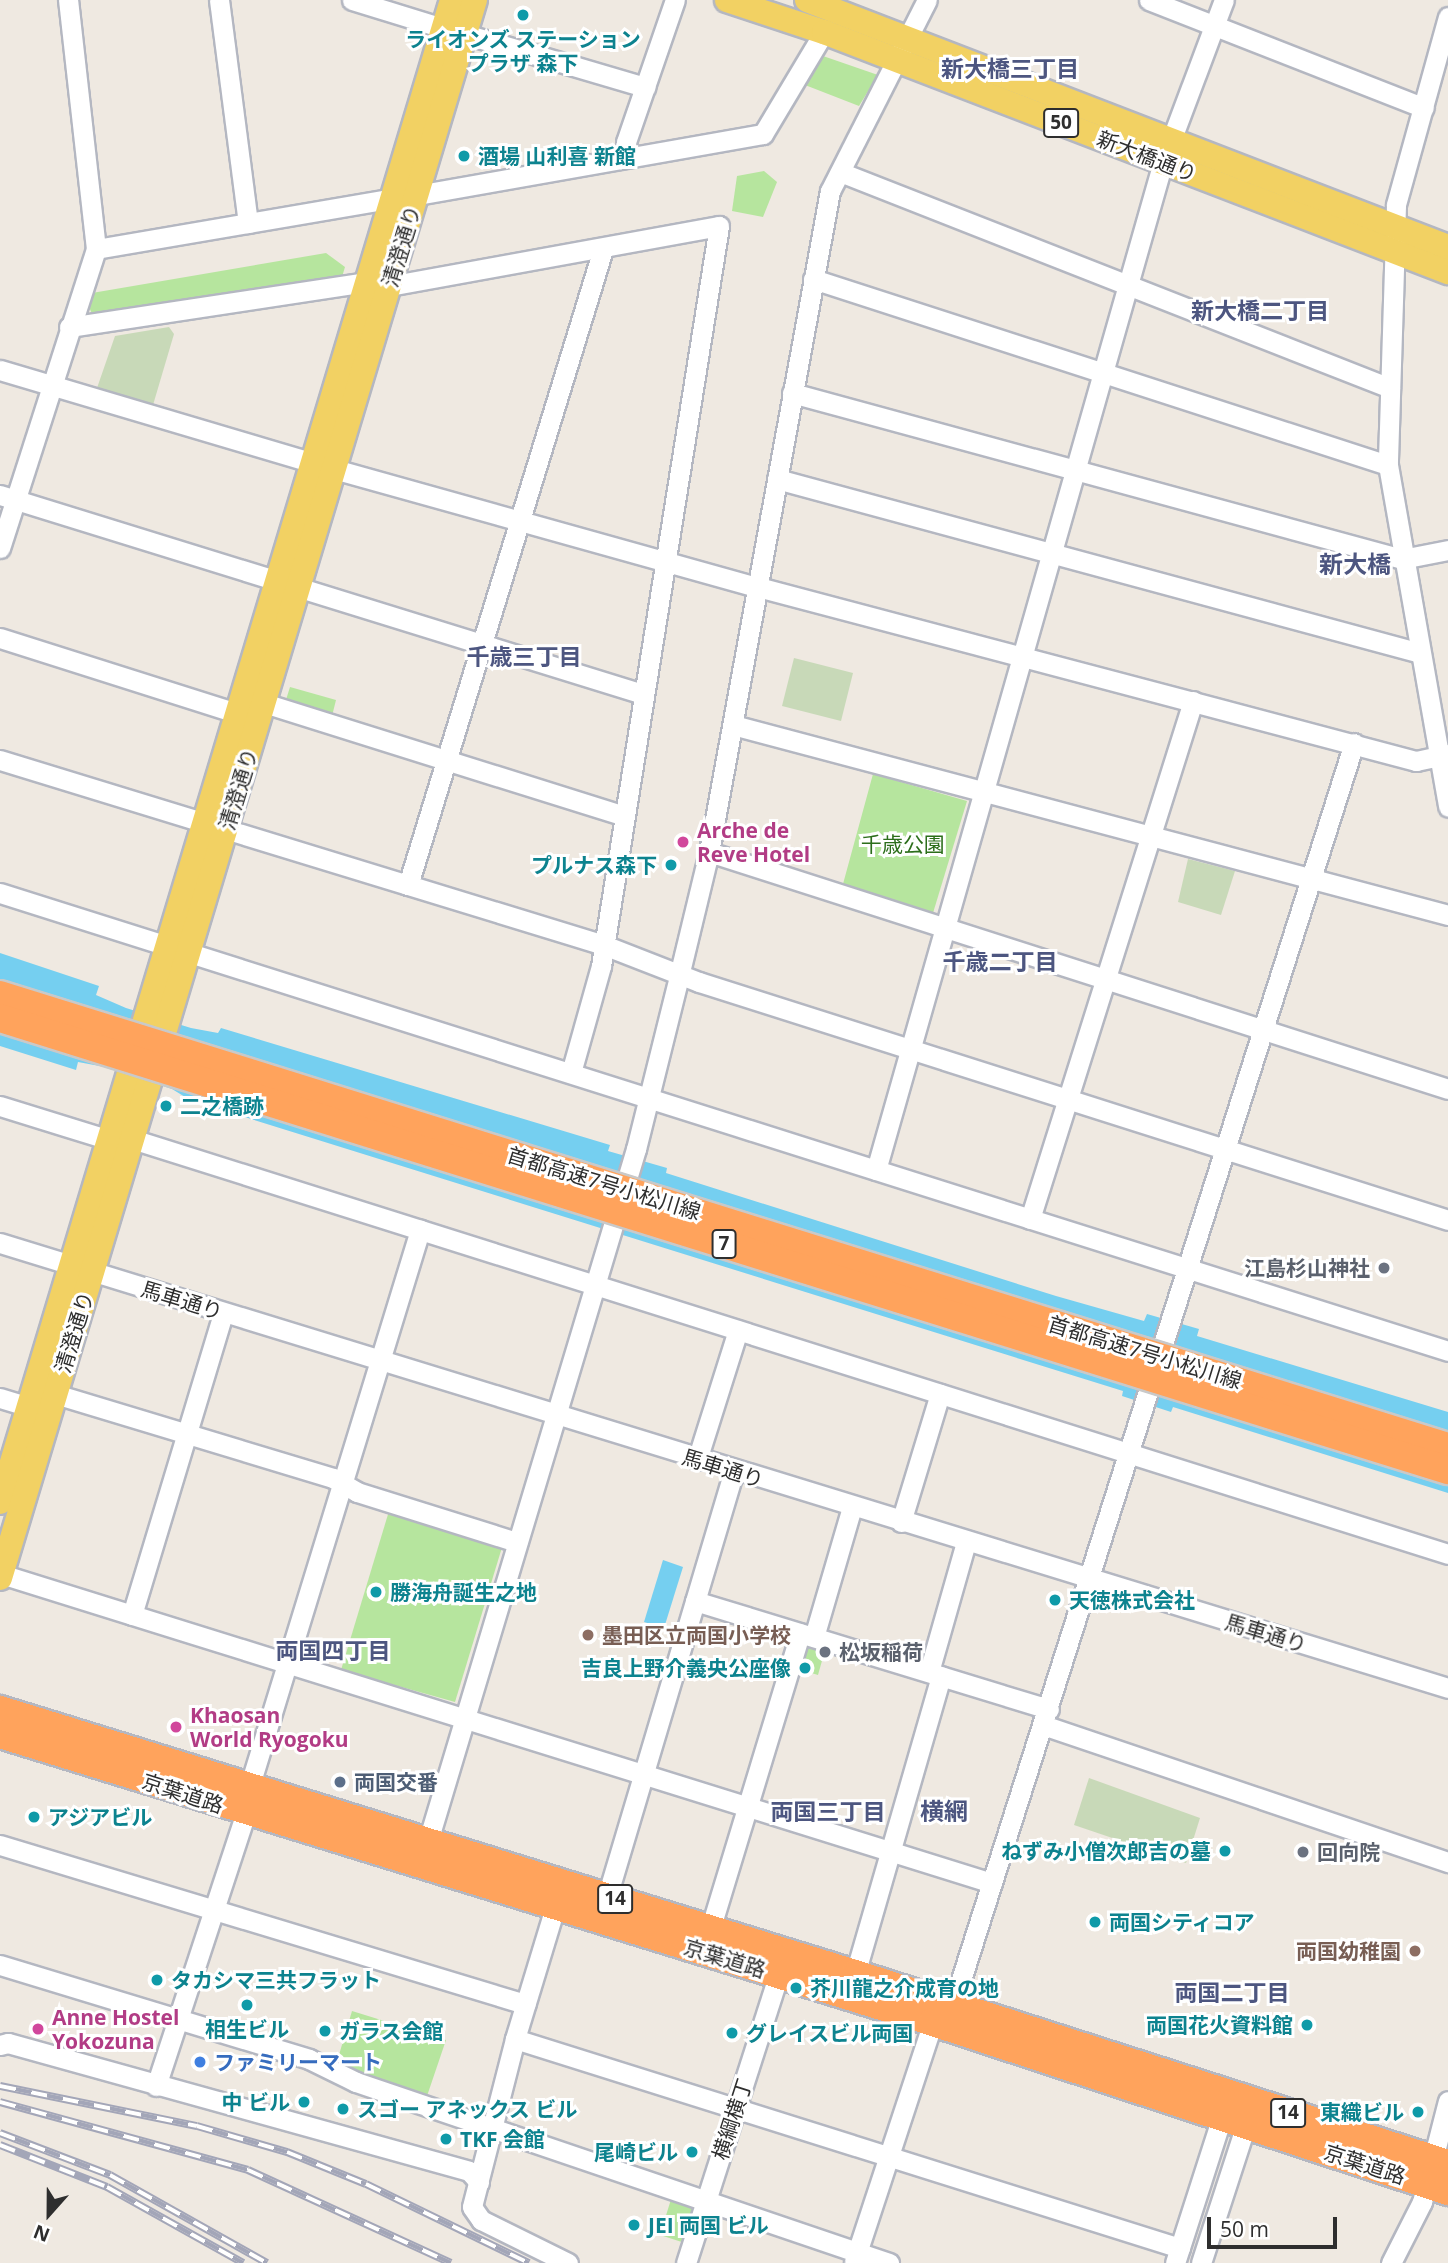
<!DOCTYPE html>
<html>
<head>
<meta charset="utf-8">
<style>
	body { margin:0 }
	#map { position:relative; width:1448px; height:2263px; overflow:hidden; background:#efe9e1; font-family:"Open Sans","Noto Sans JP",sans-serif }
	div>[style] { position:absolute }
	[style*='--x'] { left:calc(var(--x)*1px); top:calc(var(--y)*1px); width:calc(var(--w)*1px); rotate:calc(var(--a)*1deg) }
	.green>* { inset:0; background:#b6e59e }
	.cemetery>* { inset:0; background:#c8d9b8 }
	.water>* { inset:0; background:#75cff0 }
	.roads { filter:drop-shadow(2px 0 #b4b7c1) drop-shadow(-2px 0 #b4b7c1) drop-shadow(0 2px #b4b7c1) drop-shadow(0 -2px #b4b7c1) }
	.minor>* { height:19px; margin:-9.5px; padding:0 9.5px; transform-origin:9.5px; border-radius:9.5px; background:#fff }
	.major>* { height:24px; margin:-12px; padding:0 12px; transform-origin:12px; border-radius:12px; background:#f2d163 }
	.highway>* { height:28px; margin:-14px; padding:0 14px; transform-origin:14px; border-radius:14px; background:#ffa35c }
	.rail>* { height:8px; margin-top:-4px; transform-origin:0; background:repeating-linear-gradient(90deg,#fff 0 16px,#a3a6b8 0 32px); box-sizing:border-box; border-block:2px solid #a3a6b8 }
	.bridges { filter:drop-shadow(2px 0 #c9c9c9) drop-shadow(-2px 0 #c9c9c9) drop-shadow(0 2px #c9c9c9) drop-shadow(0 -2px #c9c9c9) }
	.highway-bridge>* { height:28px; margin:-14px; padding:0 14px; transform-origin:14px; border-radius:14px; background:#ffa35c }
	.dots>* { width:19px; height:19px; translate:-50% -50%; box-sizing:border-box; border:4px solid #fff; border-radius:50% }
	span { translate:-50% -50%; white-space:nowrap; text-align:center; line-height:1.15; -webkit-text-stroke:6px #fff; paint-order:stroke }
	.shield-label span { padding:2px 5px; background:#fff; border:2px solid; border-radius:5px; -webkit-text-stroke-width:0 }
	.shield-label { font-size:19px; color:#2e2e2e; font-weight:700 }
	.culture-label { font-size:21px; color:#0d838f; font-weight:700 }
	.left { translate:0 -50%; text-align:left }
	.right { translate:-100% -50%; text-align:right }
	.street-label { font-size:21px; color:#2e2e2e }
	.hotel-label { font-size:21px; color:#b23c85; font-weight:700 }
	.park-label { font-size:21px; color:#2c6e1b }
	.worship-label { font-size:21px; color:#5b616d; font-weight:700 }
	.education-label { font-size:21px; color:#785e54; font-weight:700 }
	.service-label { font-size:21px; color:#4e5e75; font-weight:700 }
	.shop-label { font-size:21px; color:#366cbe; font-weight:700 }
	.neighbourhood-label { font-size:23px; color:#4d5680; font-weight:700 }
	.quarter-label { font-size:24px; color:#4d5680; font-weight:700 }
	.north { position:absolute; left:14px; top:2179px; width:70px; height:70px; -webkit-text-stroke:5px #fff; paint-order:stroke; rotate:201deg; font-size:19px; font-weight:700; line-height:28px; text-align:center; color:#2e2e2e }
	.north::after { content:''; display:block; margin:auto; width:24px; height:32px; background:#2e2e2e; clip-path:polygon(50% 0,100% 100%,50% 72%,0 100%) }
	.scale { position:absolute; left:1207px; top:2217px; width:130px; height:32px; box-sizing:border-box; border:4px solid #2e2e2e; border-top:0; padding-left:9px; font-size:21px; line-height:24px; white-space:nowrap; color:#2e2e2e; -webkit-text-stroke:5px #fff; paint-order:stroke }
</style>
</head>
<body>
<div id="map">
	<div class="green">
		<div style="clip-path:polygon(823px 56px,878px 75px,859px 106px,805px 85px)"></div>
		<div style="clip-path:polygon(764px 171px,777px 182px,763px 217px,732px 211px,737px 176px)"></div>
		<div style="clip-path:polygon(326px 253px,345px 267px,342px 277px,93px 316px,89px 307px,92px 293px)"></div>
		<div style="clip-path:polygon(290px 687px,336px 700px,332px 716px,285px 703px)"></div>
		<div style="clip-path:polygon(873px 774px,967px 801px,933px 913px,843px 884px)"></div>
		<div style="clip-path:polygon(389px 1511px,503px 1544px,455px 1702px,341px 1670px)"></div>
		<div style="clip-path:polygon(803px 1643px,825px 1650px,818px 1675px,795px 1668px)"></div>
		<div style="clip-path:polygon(352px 2011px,446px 2040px,427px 2096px,336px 2065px)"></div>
		<div style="clip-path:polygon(672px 2196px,701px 2206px,688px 2244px,660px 2235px)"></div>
	</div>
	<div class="cemetery">
		<div style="clip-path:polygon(169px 327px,174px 334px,153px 405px,97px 388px,115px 336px)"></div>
		<div style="clip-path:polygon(794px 658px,853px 673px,841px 721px,782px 706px)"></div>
		<div style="clip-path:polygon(1188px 859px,1235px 871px,1221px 915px,1178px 902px)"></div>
		<div style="clip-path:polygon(1089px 1778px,1200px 1818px,1186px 1863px,1074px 1825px)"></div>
	</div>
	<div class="water">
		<div style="clip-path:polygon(0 953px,99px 986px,96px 995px,126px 1008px,191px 1028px,218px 1033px,221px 1028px,610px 1145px,608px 1151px,667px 1168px,666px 1173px,1056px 1296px,1144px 1321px,1147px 1314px,1199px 1329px,1197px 1336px,1448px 1412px,1448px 1493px,1173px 1407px,1171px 1412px,1122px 1396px,1123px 1391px,190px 1100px,172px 1089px,105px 1067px,78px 1062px,76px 1070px,0 1046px)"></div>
		<div style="clip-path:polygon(663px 1560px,683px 1567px,664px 1628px,644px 1622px)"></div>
	</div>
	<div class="roads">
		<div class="minor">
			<div style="--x:219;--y:0;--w:225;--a:82.6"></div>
			<div style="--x:352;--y:0;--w:95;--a:17.1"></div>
			<div style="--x:1149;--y:0;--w:295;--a:21.4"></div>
			<div style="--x:1448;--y:17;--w:195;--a:105.5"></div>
			<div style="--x:1396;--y:205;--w:260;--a:91.8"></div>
			<div style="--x:1388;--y:465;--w:347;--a:80"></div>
			<div style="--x:465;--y:34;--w:188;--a:16.4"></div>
			<div style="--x:627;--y:156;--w:14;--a:-94"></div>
			<div style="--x:626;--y:142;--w:150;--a:-71"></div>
			<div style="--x:840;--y:172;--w:591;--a:21.44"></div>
			<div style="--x:417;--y:195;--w:351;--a:-10"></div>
			<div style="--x:763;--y:134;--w:119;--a:-59.1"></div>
			<div style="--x:96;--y:249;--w:302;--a:-9.7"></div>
			<div style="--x:813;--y:279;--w:604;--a:17.93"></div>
			<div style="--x:389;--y:286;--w:335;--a:-10.3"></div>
			<div style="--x:719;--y:226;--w:749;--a:99.06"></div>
			<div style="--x:601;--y:966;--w:111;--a:105.7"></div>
			<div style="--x:69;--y:327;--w:300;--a:-8.6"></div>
			<div style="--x:0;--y:370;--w:348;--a:16.5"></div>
			<div style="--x:334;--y:469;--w:440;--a:15.6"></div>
			<div style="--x:758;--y:587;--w:681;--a:14.81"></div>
			<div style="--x:1416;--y:761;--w:33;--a:-12"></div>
			<div style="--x:792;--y:393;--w:632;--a:15.22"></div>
			<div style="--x:1402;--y:559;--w:47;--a:-11.1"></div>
			<div style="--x:777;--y:479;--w:666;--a:15.14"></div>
			<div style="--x:0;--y:495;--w:673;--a:17.2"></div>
			<div style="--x:0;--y:548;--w:314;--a:-72.2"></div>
			<div style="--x:96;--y:249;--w:251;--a:-96.4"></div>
			<div style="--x:0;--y:638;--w:251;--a:17.6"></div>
			<div style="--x:264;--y:703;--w:378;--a:17.4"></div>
			<div style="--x:733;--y:725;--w:740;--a:14.88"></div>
			<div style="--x:0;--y:760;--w:632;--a:17.03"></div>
			<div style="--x:604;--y:945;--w:102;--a:21.3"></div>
			<div style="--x:699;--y:982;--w:786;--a:17.63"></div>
			<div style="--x:709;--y:852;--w:776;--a:17.78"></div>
			<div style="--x:408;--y:885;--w:665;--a:-72.95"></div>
			<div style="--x:0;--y:893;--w:1519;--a:17.55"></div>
			<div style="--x:0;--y:1106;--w:115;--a:17.2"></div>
			<div style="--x:110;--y:1140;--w:22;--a:-3"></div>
			<div style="--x:132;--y:1139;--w:1380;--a:17.5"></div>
			<div style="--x:876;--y:1170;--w:1048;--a:-74.11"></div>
			<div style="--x:1163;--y:162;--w:173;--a:-69.4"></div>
			<div style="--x:1030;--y:1219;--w:543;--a:-72.53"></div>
			<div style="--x:0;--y:1243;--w:1515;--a:17.08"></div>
			<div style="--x:55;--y:1394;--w:290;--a:16.8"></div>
			<div style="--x:333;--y:1478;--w:28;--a:30"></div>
			<div style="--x:357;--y:1492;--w:168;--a:17.4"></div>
			<div style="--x:0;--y:1398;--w:30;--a:17"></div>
			<div style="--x:697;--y:1460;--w:136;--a:-72.5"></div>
			<div style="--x:901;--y:1522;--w:134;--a:-73.1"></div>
			<div style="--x:1;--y:1574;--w:1038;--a:17.32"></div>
			<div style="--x:695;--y:1601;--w:370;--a:17"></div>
			<div style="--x:132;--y:1615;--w:315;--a:-73.2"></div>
			<div style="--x:814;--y:1637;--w:135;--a:-73.7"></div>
			<div style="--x:929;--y:1672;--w:135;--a:-74.1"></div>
			<div style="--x:1043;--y:1725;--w:428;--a:18.7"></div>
			<div style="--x:249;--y:1788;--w:584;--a:-72.96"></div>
			<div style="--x:428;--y:1841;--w:723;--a:-73.27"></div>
			<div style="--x:636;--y:1149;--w:178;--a:-76"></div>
			<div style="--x:679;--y:976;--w:128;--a:-76.4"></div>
			<div style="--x:709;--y:852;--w:672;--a:-79.63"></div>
			<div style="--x:830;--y:191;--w:214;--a:-63.1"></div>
			<div style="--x:0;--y:1845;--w:549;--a:16.85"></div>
			<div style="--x:559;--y:1894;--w:152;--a:106.9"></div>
			<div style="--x:515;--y:2039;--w:173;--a:104.4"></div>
			<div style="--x:472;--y:2207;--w:16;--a:55"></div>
			<div style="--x:481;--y:2220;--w:97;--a:26.3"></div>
			<div style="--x:603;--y:1910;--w:458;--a:-73.4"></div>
			<div style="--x:710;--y:1930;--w:310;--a:-73.1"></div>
			<div style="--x:0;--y:1965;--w:323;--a:16.9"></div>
			<div style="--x:309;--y:2059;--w:52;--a:26.1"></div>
			<div style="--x:356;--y:2082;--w:563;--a:18.76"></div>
			<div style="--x:855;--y:1974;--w:310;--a:-73.9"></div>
			<div style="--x:953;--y:2005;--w:1324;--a:-72.37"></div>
			<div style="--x:515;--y:2039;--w:697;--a:17.45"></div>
			<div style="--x:0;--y:2045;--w:8;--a:-14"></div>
			<div style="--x:8;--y:2043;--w:478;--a:15.5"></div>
			<div style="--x:469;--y:2171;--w:15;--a:48"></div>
			<div style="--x:156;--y:2086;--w:287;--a:-71.8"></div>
			<div style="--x:854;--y:2262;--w:253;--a:-71.8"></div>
			<div style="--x:686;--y:2263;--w:304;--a:-72.2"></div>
			<div style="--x:1175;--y:2263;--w:164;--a:-72.2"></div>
			<div style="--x:1201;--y:2263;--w:159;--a:-72"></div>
			<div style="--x:1391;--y:2263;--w:68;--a:-63.1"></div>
			<div style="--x:1422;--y:2202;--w:104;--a:-75.6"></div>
		</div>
		<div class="major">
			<div style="--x:727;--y:0;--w:102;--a:18.3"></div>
			<div style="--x:824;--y:32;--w:669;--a:21.04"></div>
			<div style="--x:807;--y:0;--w:687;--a:21.07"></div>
			<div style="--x:0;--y:1502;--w:1569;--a:-73.25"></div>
			<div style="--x:0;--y:1578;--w:1648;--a:-73.25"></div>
		</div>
		<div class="highway">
			<div style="--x:0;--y:1710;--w:895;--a:17.16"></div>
			<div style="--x:855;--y:1974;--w:623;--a:17.77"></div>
			<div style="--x:0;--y:1734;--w:976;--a:17.15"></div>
			<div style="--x:933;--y:2022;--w:542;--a:18.17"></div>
		</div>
	</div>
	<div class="rail">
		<div style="--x:0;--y:2086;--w:201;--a:11.5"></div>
		<div style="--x:197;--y:2126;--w:94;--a:16.1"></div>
		<div style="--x:287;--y:2152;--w:85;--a:22.1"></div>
		<div style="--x:366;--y:2184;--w:181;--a:25.9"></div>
		<div style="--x:0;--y:2102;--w:257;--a:15.3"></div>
		<div style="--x:248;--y:2170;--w:223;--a:24.6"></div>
		<div style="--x:0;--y:2133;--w:118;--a:20.9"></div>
		<div style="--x:110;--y:2175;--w:180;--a:29.3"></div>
		<div style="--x:0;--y:2145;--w:115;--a:21.4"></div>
		<div style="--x:107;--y:2187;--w:156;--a:29.2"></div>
	</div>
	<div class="bridges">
		<div class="highway-bridge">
			<div style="--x:0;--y:995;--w:1517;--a:17.34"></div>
			<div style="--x:0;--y:1018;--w:1517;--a:17.34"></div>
		</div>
	</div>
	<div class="dots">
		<div style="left:523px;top:15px;background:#0f9aa8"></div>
		<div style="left:464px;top:156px;background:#0f9aa8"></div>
		<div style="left:683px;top:842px;background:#d1479c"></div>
		<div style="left:671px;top:865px;background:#0f9aa8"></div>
		<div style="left:166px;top:1106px;background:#0f9aa8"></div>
		<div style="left:1384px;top:1268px;background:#6b7280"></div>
		<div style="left:376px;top:1592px;background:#0f9aa8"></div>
		<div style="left:1055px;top:1600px;background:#0f9aa8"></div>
		<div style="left:588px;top:1635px;background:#8d6e63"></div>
		<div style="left:825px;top:1652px;background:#6b7280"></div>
		<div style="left:805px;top:1668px;background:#0f9aa8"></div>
		<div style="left:176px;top:1727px;background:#d1479c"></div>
		<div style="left:340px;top:1782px;background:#5c6f8a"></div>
		<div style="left:34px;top:1817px;background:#0f9aa8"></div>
		<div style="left:1225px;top:1851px;background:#0f9aa8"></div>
		<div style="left:1303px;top:1852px;background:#6b7280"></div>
		<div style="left:1095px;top:1922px;background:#0f9aa8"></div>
		<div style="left:1415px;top:1951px;background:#8d6e63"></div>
		<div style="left:157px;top:1980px;background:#0f9aa8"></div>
		<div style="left:796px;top:1988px;background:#0f9aa8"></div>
		<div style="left:247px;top:2005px;background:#0f9aa8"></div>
		<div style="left:1307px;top:2025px;background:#0f9aa8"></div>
		<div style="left:38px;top:2029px;background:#d1479c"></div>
		<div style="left:325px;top:2031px;background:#0f9aa8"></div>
		<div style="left:732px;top:2033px;background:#0f9aa8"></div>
		<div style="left:200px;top:2062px;background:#3f7fe0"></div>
		<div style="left:304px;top:2102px;background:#0f9aa8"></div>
		<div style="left:343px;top:2109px;background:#0f9aa8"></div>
		<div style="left:1418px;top:2112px;background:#0f9aa8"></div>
		<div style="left:446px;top:2139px;background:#0f9aa8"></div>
		<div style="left:692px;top:2152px;background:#0f9aa8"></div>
		<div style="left:634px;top:2225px;background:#0f9aa8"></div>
	</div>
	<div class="shield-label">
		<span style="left:1061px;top:123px">50</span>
		<span style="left:724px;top:1244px">7</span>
		<span style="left:615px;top:1899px">14</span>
		<span style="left:1288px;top:2113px">14</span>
	</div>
	<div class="culture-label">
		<span style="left:523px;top:51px">ライオンズ ステーション<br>プラザ 森下</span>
		<span class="left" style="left:478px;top:156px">酒場 山利喜 新館</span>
		<span class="right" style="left:657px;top:865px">プルナス森下</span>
		<span class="left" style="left:180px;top:1106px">二之橋跡</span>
		<span class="left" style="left:390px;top:1592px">勝海舟誕生之地</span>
		<span class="left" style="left:1069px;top:1600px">天徳株式会社</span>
		<span class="right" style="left:791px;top:1668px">吉良上野介義央公座像</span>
		<span class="left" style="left:48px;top:1817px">アジアビル</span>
		<span class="right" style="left:1211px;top:1851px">ねずみ小僧次郎吉の墓</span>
		<span class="left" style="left:1109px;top:1922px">両国シティコア</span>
		<span class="left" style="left:171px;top:1980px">タカシマ三共フラット</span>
		<span class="left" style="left:810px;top:1988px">芥川龍之介成育の地</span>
		<span class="right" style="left:1293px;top:2025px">両国花火資料館</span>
		<span style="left:247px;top:2029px">相生ビル</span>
		<span class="left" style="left:339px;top:2031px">ガラス会館</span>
		<span class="left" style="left:746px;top:2033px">グレイスビル両国</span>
		<span class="right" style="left:290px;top:2102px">中 ビル</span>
		<span class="left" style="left:357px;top:2109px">スゴー アネックス ビル</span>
		<span class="right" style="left:1404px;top:2112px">東織ビル</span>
		<span class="left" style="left:460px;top:2139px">TKF 会館</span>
		<span class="right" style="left:678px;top:2152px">尾崎ビル</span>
		<span class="left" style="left:648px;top:2225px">JEI 両国 ビル</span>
	</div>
	<div class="street-label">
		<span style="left:1147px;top:156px;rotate:21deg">新大橋通り</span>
		<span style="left:401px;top:246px;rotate:-73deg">清澄通り</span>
		<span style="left:238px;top:789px;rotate:-73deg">清澄通り</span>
		<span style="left:604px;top:1183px;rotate:17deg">首都高速7号小松川線</span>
		<span style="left:182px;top:1300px;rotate:17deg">馬車通り</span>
		<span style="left:74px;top:1332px;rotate:-73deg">清澄通り</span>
		<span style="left:1145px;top:1352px;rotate:17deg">首都高速7号小松川線</span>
		<span style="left:723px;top:1468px;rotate:17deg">馬車通り</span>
		<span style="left:1266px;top:1633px;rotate:17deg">馬車通り</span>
		<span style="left:183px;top:1793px;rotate:18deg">京葉道路</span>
		<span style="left:725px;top:1958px;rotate:17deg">京葉道路</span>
		<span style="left:732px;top:2119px;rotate:-72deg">横綱横丁</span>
		<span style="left:1365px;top:2164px;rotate:18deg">京葉道路</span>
	</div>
	<div class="hotel-label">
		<span class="left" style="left:697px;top:842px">Arche de<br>Reve Hotel</span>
		<span class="left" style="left:190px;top:1727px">Khaosan<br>World Ryogoku</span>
		<span class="left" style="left:52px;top:2029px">Anne Hostel<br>Yokozuna</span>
	</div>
	<div class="park-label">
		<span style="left:903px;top:844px">千歳公園</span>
	</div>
	<div class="worship-label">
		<span class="right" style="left:1370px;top:1268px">江島杉山神社</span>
		<span class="left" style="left:839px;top:1652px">松坂稲荷</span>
		<span class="left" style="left:1317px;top:1852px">回向院</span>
	</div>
	<div class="education-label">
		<span class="left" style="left:602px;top:1635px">墨田区立両国小学校</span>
		<span class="right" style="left:1401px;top:1951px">両国幼稚園</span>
	</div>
	<div class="service-label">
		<span class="left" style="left:354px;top:1782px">両国交番</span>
	</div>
	<div class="shop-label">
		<span class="left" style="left:214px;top:2062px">ファミリーマート</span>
	</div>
	<div class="neighbourhood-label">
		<span style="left:1010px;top:68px">新大橋三丁目</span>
		<span style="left:1260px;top:310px">新大橋二丁目</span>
		<span style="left:524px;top:656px">千歳三丁目</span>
		<span style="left:1000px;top:961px">千歳二丁目</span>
		<span style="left:333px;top:1650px">両国四丁目</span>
		<span style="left:828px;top:1811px">両国三丁目</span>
		<span style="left:1232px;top:1992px">両国二丁目</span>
	</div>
	<div class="quarter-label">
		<span style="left:1355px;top:564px">新大橋</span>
		<span style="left:944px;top:1811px">横網</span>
	</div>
	<div class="north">N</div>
	<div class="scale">50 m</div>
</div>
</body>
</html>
